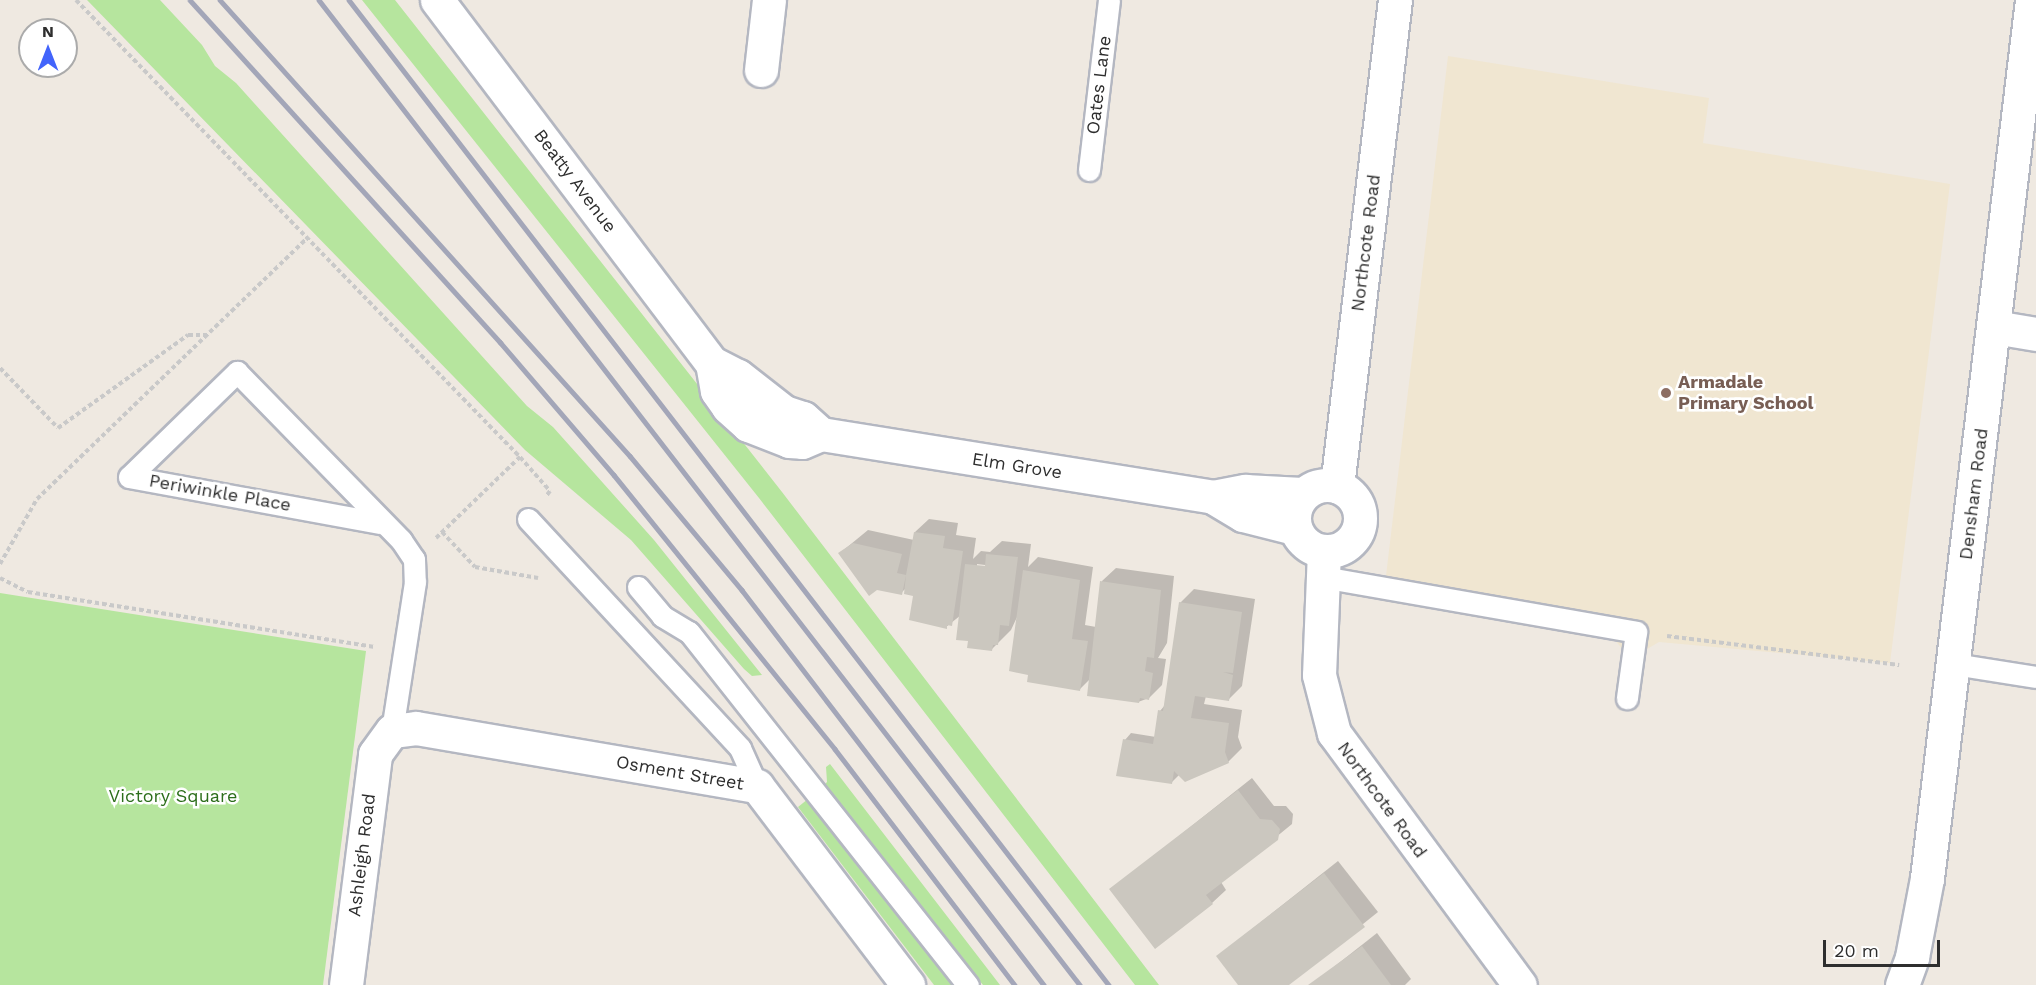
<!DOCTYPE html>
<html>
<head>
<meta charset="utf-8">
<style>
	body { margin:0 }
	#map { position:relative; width:2036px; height:985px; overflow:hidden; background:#efe9e1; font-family:"Work Sans",sans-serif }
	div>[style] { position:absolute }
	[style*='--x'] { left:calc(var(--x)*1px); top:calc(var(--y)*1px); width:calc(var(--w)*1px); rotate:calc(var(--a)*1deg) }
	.education>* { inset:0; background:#f0e6d1 }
	.green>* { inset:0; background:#b6e59e }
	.shadow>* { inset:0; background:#0003 }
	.building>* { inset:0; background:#cbc7bf }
	.path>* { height:4px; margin-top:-2px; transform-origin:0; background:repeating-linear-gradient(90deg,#c9c9c9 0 4.5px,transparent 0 7.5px) }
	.roads { filter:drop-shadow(2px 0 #b4b7c1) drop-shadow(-2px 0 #b4b7c1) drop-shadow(0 2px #b4b7c1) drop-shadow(0 -2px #b4b7c1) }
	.lane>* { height:21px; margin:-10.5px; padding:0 10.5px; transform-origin:10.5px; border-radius:10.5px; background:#fff }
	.street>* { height:33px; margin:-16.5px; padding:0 16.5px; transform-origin:16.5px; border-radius:16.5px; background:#fff }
	.street>.ring { margin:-16.5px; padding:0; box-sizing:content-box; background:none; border:33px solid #fff; border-radius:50% }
	.rail>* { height:4.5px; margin:-2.25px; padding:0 2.25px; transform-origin:2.25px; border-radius:2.25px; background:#a3a6b8 }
	.dots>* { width:16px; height:16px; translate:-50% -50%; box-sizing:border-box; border:3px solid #fff; border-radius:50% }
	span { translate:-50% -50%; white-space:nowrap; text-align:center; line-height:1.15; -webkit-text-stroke:5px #fff; paint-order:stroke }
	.street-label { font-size:18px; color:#2e2e2e }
	.education-label { font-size:18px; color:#785e54; font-weight:700 }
	.left { translate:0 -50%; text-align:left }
	.park-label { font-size:18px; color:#2c6e1b }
	.north { position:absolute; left:18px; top:18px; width:60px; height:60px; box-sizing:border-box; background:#fff; border:2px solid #ababab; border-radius:50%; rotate:0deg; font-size:16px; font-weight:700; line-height:24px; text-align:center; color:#2e2e2e }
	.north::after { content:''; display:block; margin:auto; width:21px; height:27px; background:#4264fb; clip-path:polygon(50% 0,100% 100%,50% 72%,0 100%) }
	.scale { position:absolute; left:1823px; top:940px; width:117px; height:27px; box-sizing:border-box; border:3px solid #2e2e2e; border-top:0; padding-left:8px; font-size:18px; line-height:21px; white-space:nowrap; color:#2e2e2e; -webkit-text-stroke:4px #fff; paint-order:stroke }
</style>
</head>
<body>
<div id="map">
	<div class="education">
		<div style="clip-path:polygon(1448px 56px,1709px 98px,1703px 143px,1950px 184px,1890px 663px,1659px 642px,1642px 652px,1624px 651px,1614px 639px,1383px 601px)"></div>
	</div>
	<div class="green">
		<div style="clip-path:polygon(87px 0,160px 0,202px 45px,215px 66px,236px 83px,527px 406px,553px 427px,654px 540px,762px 675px,752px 676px,744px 669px,631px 540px,525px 450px)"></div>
		<div style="clip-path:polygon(362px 0,395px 0,782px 492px,1159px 985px,1135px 985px,759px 498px)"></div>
		<div style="clip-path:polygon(0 593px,366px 651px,323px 985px,0 985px)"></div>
		<div style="clip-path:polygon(830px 764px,1000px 985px,983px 985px,822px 787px,827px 782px,826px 767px)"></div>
		<div style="clip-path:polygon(808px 799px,959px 985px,934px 985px,798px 807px)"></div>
	</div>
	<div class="shadow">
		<div style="clip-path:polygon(evenodd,929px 519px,958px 523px,956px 535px,976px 538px,973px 559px,981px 551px,990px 552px,1002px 541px,1031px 544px,1028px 567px,1038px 557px,1093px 567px,1085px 625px,1096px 627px,1102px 581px,1116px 568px,1174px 576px,1167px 643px,1158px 658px,1166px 659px,1162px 685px,1149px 698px,1138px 702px,1090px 679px,1080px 689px,1030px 673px,1018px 615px,1011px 630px,992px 649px,969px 640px,961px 615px,946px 627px,906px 588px,901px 593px,840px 553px,868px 530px,914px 540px,915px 532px,929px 519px,977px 564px,993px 566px,977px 567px,977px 564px)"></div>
		<div style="clip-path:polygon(1194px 589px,1255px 599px,1242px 686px,1228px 700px,1206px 696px,1204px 704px,1242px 710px,1238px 737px,1242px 748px,1228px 762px,1180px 774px,1172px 782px,1125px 740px,1131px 733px,1156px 737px,1160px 711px,1165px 705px,1180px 603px)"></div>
		<div style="clip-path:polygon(1252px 778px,1274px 806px,1286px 806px,1293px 814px,1292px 824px,1221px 882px,1226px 890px,1212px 903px,1111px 890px)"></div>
		<div style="clip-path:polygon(1338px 861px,1378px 912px,1287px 985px,1240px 985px,1218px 956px)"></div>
		<div style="clip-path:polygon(1377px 933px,1411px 979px,1405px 985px,1311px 985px)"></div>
	</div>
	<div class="building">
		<div style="clip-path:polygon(914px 532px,945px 536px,943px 548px,963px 551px,952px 626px,947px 625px,947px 629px,909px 620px,913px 596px,904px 594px,906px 575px,902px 595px,877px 590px,869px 596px,838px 553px,853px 543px,902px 554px,897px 573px,906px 575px)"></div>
		<div style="clip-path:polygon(986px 554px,1018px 557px,1009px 626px,1000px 625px,998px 645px,993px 645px,992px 651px,967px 648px,968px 641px,956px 640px,965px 564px,985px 566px)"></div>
		<div style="clip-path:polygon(1023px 570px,1080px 580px,1072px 639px,1088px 641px,1080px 691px,1027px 682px,1028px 675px,1009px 671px)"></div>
		<div style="clip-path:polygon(1100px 581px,1161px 590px,1154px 658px,1147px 657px,1145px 671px,1153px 673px,1149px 700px,1140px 698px,1139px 703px,1087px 696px)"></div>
		<div style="clip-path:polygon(1179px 602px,1242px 612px,1233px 673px,1223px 672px,1233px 675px,1229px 701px,1195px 696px,1191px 718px,1229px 723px,1225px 752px,1229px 763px,1185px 782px,1174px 771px,1172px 784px,1116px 776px,1123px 739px,1153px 744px,1158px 710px,1163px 711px)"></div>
		<div style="clip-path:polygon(1238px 790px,1260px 819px,1272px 820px,1280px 829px,1278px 840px,1206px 895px,1213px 904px,1155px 949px,1109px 889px)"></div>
		<div style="clip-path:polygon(1324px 873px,1365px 927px,1289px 985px,1238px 985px,1216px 956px)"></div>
		<div style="clip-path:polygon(1362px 946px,1391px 985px,1308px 985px)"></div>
	</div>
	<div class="path">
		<div style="--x:76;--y:0;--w:637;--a:45.83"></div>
		<div style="--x:520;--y:457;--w:45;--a:48.6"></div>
		<div style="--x:550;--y:491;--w:5;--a:127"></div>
		<div style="--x:0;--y:368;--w:83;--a:46"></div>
		<div style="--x:58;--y:428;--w:160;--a:-35.6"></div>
		<div style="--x:188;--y:335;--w:19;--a:0"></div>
		<div style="--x:442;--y:532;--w:48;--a:46.7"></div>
		<div style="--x:475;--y:567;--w:64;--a:9.9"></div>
		<div style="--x:436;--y:538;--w:117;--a:-44"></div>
		<div style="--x:0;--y:564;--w:75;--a:-60.4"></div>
		<div style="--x:37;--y:499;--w:376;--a:-44"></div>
		<div style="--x:0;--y:578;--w:31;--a:27"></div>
		<div style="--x:28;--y:592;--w:351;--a:9"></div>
		<div style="--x:1667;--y:636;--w:234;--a:7.1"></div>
	</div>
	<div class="roads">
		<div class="lane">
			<div style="--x:1089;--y:170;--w:171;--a:-83.3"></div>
			<div style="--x:528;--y:519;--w:312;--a:47.2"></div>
			<div style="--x:740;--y:748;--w:42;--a:65.9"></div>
			<div style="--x:380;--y:523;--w:255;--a:-169.6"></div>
			<div style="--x:129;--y:477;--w:151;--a:-44.2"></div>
			<div style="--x:237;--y:372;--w:235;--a:45.7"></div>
			<div style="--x:401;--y:540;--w:23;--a:56"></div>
			<div style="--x:414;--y:559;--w:23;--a:88"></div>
			<div style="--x:415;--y:582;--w:151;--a:98.8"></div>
			<div style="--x:1322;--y:577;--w:319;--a:9.9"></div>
			<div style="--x:1636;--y:632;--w:67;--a:97.8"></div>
			<div style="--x:638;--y:587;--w:38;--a:50"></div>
			<div style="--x:662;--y:616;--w:31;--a:31"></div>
			<div style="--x:689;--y:632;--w:450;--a:51.7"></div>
			<div style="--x:1954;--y:664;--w:83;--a:9"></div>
		</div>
		<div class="street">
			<div style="--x:437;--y:0;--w:455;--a:52.9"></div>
			<div style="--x:712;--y:363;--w:29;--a:27"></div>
			<div style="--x:738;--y:376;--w:58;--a:38"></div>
			<div style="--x:784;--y:412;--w:20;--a:18"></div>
			<div style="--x:803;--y:418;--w:24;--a:42"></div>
			<div style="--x:761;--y:70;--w:70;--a:-83.5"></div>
			<div style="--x:1994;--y:327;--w:43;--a:9.5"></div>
			<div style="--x:712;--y:363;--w:28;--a:80"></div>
			<div style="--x:717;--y:391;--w:19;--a:55"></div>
			<div style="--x:728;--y:407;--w:27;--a:42"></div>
			<div style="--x:748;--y:425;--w:44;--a:21.3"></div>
			<div style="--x:789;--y:441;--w:13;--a:4"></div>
			<div style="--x:802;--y:442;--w:21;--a:-23"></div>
			<div style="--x:821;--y:434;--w:397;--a:9.1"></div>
			<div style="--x:1213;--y:497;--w:33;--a:-11"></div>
			<div style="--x:1245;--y:491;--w:57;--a:3"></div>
			<div class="ring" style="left:1294px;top:485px;width:33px;height:33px"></div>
			<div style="--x:1337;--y:486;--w:489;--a:-83.2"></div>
			<div style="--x:1213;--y:497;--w:35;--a:31"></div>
			<div style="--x:1243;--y:515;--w:53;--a:14.3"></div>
			<div style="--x:1324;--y:551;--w:124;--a:92.3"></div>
			<div style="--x:1319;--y:675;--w:60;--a:75.5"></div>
			<div style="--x:1334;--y:733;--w:313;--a:53.6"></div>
			<div style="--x:346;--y:985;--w:233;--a:-82.8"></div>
			<div style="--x:375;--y:754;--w:29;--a:-54"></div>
			<div style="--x:392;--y:731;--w:24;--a:-7"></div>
			<div style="--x:416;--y:728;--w:346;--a:9.7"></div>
			<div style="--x:757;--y:786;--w:250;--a:52.8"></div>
			<div style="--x:1902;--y:985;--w:30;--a:-70"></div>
			<div style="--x:1912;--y:957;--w:80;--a:-79.2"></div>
			<div style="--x:1927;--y:878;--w:884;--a:-83.18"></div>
		</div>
	</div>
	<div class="rail">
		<div style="--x:190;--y:0;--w:462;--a:47.8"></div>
		<div style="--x:500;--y:342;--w:175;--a:49.4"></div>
		<div style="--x:614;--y:475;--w:352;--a:51.1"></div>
		<div style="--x:835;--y:749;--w:297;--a:52.7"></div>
		<div style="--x:220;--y:0;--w:613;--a:48.04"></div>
		<div style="--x:630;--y:456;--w:175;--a:50.1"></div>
		<div style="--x:742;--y:590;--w:497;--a:52.6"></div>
		<div style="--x:319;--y:0;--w:1245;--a:52.31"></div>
		<div style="--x:349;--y:0;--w:1244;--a:52.35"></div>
	</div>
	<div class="dots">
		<div style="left:1666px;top:393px;background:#8d6e63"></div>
	</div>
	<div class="street-label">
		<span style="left:1099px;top:85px;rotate:-83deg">Oates Lane</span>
		<span style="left:575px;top:181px;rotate:53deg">Beatty Avenue</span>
		<span style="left:1366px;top:243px;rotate:-83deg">Northcote Road</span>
		<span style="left:1017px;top:466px;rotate:9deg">Elm Grove</span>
		<span style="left:220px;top:493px;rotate:10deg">Periwinkle Place</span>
		<span style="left:1974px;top:494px;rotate:-83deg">Densham Road</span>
		<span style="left:680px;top:773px;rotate:10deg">Osment Street</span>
		<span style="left:1382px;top:800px;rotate:54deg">Northcote Road</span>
		<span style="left:362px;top:855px;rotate:-83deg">Ashleigh Road</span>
	</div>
	<div class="education-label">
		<span class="left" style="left:1678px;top:393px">Armadale<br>Primary School</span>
	</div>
	<div class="park-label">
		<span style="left:173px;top:796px">Victory Square</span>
	</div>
	<div class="north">N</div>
	<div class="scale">20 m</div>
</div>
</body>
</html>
